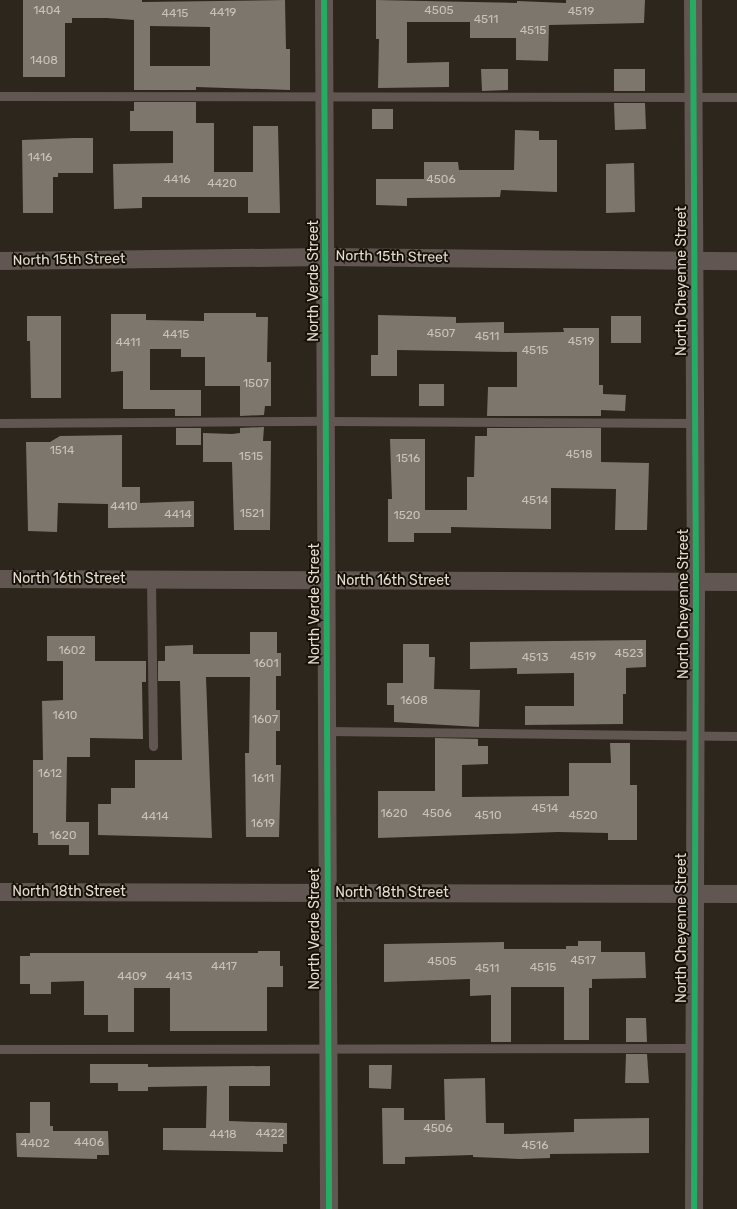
<!DOCTYPE html>
<html>
<head>
<meta charset="utf-8">
<style>
	body { margin:0 }
	#map { position:relative; width:737px; height:1209px; overflow:hidden; background:#2c261c; font-family:Rubik,sans-serif }
	div>[style] { position:absolute }
	[style*='--x'] { left:calc(var(--x)*1px); top:calc(var(--y)*1px); width:calc(var(--w)*1px); rotate:calc(var(--a)*1deg) }
	.building>* { inset:0; background:#7c766d }
	.lane>* { height:9px; margin:-4.5px; padding:0 4.5px; transform-origin:4.5px; border-radius:4.5px; background:#625653 }
	.street>* { height:18px; margin:-9px; padding:0 9px; transform-origin:9px; border-radius:9px; background:#625653 }
	.cycleway>* { height:6px; margin:-3px; padding:0 3px; transform-origin:3px; border-radius:3px; background:#26ab63 }
	span { translate:-50% -50%; white-space:nowrap; text-align:center; line-height:1.15; -webkit-text-stroke:4px #161109; paint-order:stroke }
	.number-label { font-size:12px; color:#cac2b8 }
	.number-label span { -webkit-text-stroke-width:0 }
	.street-label { font-size:14px; color:#e4dcd1 }
</style>
</head>
<body>
<div id="map">
	<div class="building">
		<div style="clip-path:polygon(evenodd,23px 0,142px 0,142px 2px,285px 0,286px 49px,290px 49px,290px 90px,196px 87px,196px 90px,134px 90px,134px 20px,107px 18px,72px 18px,72px 23px,65px 23px,65px 77px,23px 77px,23px 0,150px 26px,210px 27px,210px 66px,150px 66px,150px 26px)"></div>
		<div style="clip-path:polygon(376px 0,517px 3px,517px 1px,566px 3px,566px 0,645px 0,644px 23px,549px 25px,548px 61px,516px 60px,516px 38px,470px 38px,470px 22px,407px 22px,407px 63px,449px 62px,449px 87px,378px 88px,379px 39px,376px 39px)"></div>
		<div style="clip-path:polygon(481px 69px,508px 69px,508px 90px,482px 91px)"></div>
		<div style="clip-path:polygon(614px 69px,645px 69px,645px 91px,614px 91px)"></div>
		<div style="clip-path:polygon(134px 102px,196px 102px,196px 123px,214px 123px,214px 172px,253px 172px,253px 126px,278px 126px,280px 213px,248px 213px,248px 197px,142px 197px,142px 208px,114px 209px,113px 164px,173px 163px,173px 131px,130px 131px,130px 111px,134px 111px)"></div>
		<div style="clip-path:polygon(614px 103px,645px 103px,646px 129px,615px 130px)"></div>
		<div style="clip-path:polygon(372px 109px,393px 109px,393px 129px,372px 129px)"></div>
		<div style="clip-path:polygon(515px 130px,539px 131px,539px 140px,557px 140px,557px 192px,501px 190px,500px 197px,407px 198px,407px 206px,376px 205px,376px 179px,424px 179px,424px 162px,458px 162px,459px 170px,514px 170px)"></div>
		<div style="clip-path:polygon(74px 138px,93px 138px,93px 173px,58px 173px,58px 177px,53px 177px,53px 213px,23px 213px,22px 140px)"></div>
		<div style="clip-path:polygon(634px 163px,635px 212px,606px 213px,606px 164px)"></div>
		<div style="clip-path:polygon(204px 313px,256px 313px,256px 317px,268px 317px,267px 362px,271px 362px,271px 406px,265px 406px,264px 415px,240px 416px,240px 386px,205px 386px,205px 357px,181px 357px,181px 349px,150px 349px,150px 390px,201px 390px,201px 416px,175px 416px,175px 409px,123px 409px,123px 371px,111px 372px,111px 314px,146px 314px,146px 320px,204px 321px)"></div>
		<div style="clip-path:polygon(378px 315px,456px 317px,456px 323px,504px 322px,504px 333px,564px 332px,563px 328px,599px 328px,599px 385px,603px 385px,603px 394px,626px 395px,625px 411px,601px 410px,601px 416px,487px 416px,488px 387px,517px 387px,517px 352px,397px 350px,397px 376px,371px 376px,371px 355px,378px 355px)"></div>
		<div style="clip-path:polygon(27px 316px,61px 316px,61px 398px,31px 398px,30px 341px,27px 341px)"></div>
		<div style="clip-path:polygon(611px 316px,641px 316px,641px 343px,611px 343px)"></div>
		<div style="clip-path:polygon(419px 384px,444px 384px,444px 406px,419px 406px)"></div>
		<div style="clip-path:polygon(264px 427px,263px 441px,271px 441px,270px 530px,234px 530px,232px 462px,203px 462px,203px 433px,232px 434px,240px 433px,240px 428px)"></div>
		<div style="clip-path:polygon(176px 428px,201px 428px,201px 445px,176px 445px)"></div>
		<div style="clip-path:polygon(487px 428px,601px 428px,601px 462px,649px 463px,647px 530px,615px 530px,616px 489px,551px 488px,551px 529px,451px 527px,451px 533px,414px 533px,414px 542px,388px 542px,388px 499px,392px 499px,390px 439px,425px 439px,425px 510px,467px 510px,467px 477px,474px 477px,475px 436px,487px 436px)"></div>
		<div style="clip-path:polygon(122px 435px,122px 487px,140px 487px,140px 503px,194px 501px,194px 527px,108px 528px,108px 504px,58px 503px,57px 532px,28px 531px,26px 442px,50px 442px,60px 436px)"></div>
		<div style="clip-path:polygon(250px 632px,277px 632px,277px 653px,281px 653px,281px 676px,276px 676px,276px 710px,280px 710px,280px 731px,276px 731px,276px 765px,281px 765px,279px 837px,246px 837px,245px 753px,249px 753px,250px 677px,206px 677px,212px 838px,98px 835px,98px 804px,111px 804px,111px 788px,135px 788px,135px 760px,182px 760px,180px 681px,158px 681px,158px 661px,165px 661px,165px 646px,193px 645px,193px 654px,250px 654px)"></div>
		<div style="clip-path:polygon(47px 636px,95px 636px,95px 661px,146px 661px,146px 682px,142px 682px,143px 739px,90px 738px,90px 757px,67px 757px,66px 822px,89px 822px,89px 855px,69px 855px,69px 845px,38px 845px,38px 833px,33px 833px,33px 760px,43px 760px,42px 701px,63px 700px,63px 661px,47px 661px)"></div>
		<div style="clip-path:polygon(646px 640px,646px 667px,626px 668px,626px 694px,623px 694px,623px 724px,525px 725px,525px 706px,574px 706px,574px 673px,517px 674px,517px 668px,470px 669px,470px 642px)"></div>
		<div style="clip-path:polygon(403px 644px,429px 644px,429px 657px,435px 657px,434px 689px,480px 690px,479px 727px,394px 722px,394px 705px,387px 705px,387px 683px,403px 683px)"></div>
		<div style="clip-path:polygon(435px 738px,478px 739px,478px 746px,488px 746px,488px 764px,462px 765px,462px 797px,569px 796px,569px 763px,611px 763px,610px 743px,630px 743px,630px 785px,637px 785px,637px 840px,608px 840px,608px 833px,558px 832px,378px 838px,378px 791px,435px 791px)"></div>
		<div style="clip-path:polygon(578px 941px,601px 941px,601px 952px,645px 952px,646px 978px,592px 979px,592px 988px,589px 988px,589px 1040px,564px 1040px,564px 987px,511px 987px,511px 1042px,491px 1042px,491px 995px,470px 996px,470px 979px,384px 982px,384px 944px,504px 942px,504px 949px,566px 949px,566px 946px,578px 946px)"></div>
		<div style="clip-path:polygon(258px 951px,280px 951px,280px 966px,283px 966px,283px 987px,267px 987px,267px 1031px,170px 1031px,170px 988px,134px 988px,134px 1032px,108px 1032px,108px 1015px,84px 1015px,84px 981px,51px 982px,51px 994px,30px 994px,30px 984px,20px 984px,20px 956px,30px 956px,30px 953px,258px 953px)"></div>
		<div style="clip-path:polygon(626px 1018px,646px 1018px,647px 1042px,626px 1042px)"></div>
		<div style="clip-path:polygon(626px 1054px,647px 1054px,649px 1083px,625px 1083px)"></div>
		<div style="clip-path:polygon(90px 1064px,148px 1064px,148px 1067px,270px 1066px,270px 1086px,229px 1086px,229px 1121px,287px 1123px,287px 1144px,283px 1144px,283px 1152px,163px 1150px,163px 1128px,206px 1128px,207px 1086px,148px 1087px,148px 1091px,118px 1091px,118px 1083px,90px 1083px)"></div>
		<div style="clip-path:polygon(369px 1065px,392px 1065px,391px 1089px,369px 1088px)"></div>
		<div style="clip-path:polygon(485px 1078px,486px 1123px,504px 1123px,504px 1134px,574px 1132px,574px 1119px,649px 1118px,649px 1153px,550px 1154px,550px 1158px,520px 1159px,473px 1157px,473px 1155px,405px 1157px,405px 1164px,383px 1164px,382px 1108px,404px 1108px,404px 1120px,445px 1120px,444px 1079px)"></div>
		<div style="clip-path:polygon(30px 1102px,50px 1102px,50px 1126px,53px 1126px,53px 1131px,108px 1131px,109px 1155px,97px 1155px,97px 1159px,17px 1157px,16px 1133px,30px 1133px)"></div>
	</div>
	<div class="lane">
		<div style="--x:0;--y:96;--w:737;--a:0.08"></div>
		<div style="--x:0;--y:423;--w:327;--a:-0.4"></div>
		<div style="--x:327;--y:421;--w:368;--a:0.3"></div>
		<div style="--x:151;--y:579;--w:167;--a:89.3"></div>
		<div style="--x:327;--y:731;--w:410;--a:0.7"></div>
		<div style="--x:0;--y:1049;--w:694;--a:-0.08"></div>
	</div>
	<div class="street">
		<div style="--x:324;--y:0;--w:1209;--a:89.76"></div>
		<div style="--x:693;--y:0;--w:583;--a:89.71"></div>
		<div style="--x:696;--y:583;--w:626;--a:90.18"></div>
		<div style="--x:0;--y:261;--w:326;--a:-0.7"></div>
		<div style="--x:326;--y:257;--w:411;--a:0.6"></div>
		<div style="--x:0;--y:579;--w:737;--a:0.23"></div>
		<div style="--x:0;--y:892;--w:737;--a:0.16"></div>
	</div>
	<div class="cycleway">
		<div style="--x:324;--y:0;--w:1209;--a:89.76"></div>
		<div style="--x:693;--y:0;--w:583;--a:89.71"></div>
		<div style="--x:696;--y:583;--w:626;--a:90.18"></div>
	</div>
	<div class="number-label">
		<span style="left:47px;top:11px">1404</span>
		<span style="left:439px;top:11px">4505</span>
		<span style="left:581px;top:12px">4519</span>
		<span style="left:223px;top:13px">4419</span>
		<span style="left:175px;top:14px">4415</span>
		<span style="left:486px;top:20px">4511</span>
		<span style="left:533px;top:31px">4515</span>
		<span style="left:44px;top:61px">1408</span>
		<span style="left:40px;top:158px">1416</span>
		<span style="left:177px;top:180px">4416</span>
		<span style="left:441px;top:180px">4506</span>
		<span style="left:222px;top:184px">4420</span>
		<span style="left:441px;top:334px">4507</span>
		<span style="left:176px;top:335px">4415</span>
		<span style="left:487px;top:337px">4511</span>
		<span style="left:581px;top:342px">4519</span>
		<span style="left:128px;top:343px">4411</span>
		<span style="left:535px;top:351px">4515</span>
		<span style="left:256px;top:384px">1507</span>
		<span style="left:62px;top:451px">1514</span>
		<span style="left:579px;top:455px">4518</span>
		<span style="left:251px;top:457px">1515</span>
		<span style="left:408px;top:459px">1516</span>
		<span style="left:535px;top:501px">4514</span>
		<span style="left:124px;top:507px">4410</span>
		<span style="left:252px;top:514px">1521</span>
		<span style="left:178px;top:515px">4414</span>
		<span style="left:407px;top:516px">1520</span>
		<span style="left:72px;top:651px">1602</span>
		<span style="left:629px;top:654px">4523</span>
		<span style="left:583px;top:657px">4519</span>
		<span style="left:535px;top:658px">4513</span>
		<span style="left:266px;top:664px">1601</span>
		<span style="left:414px;top:701px">1608</span>
		<span style="left:65px;top:716px">1610</span>
		<span style="left:265px;top:720px">1607</span>
		<span style="left:50px;top:774px">1612</span>
		<span style="left:263px;top:779px">1611</span>
		<span style="left:545px;top:809px">4514</span>
		<span style="left:394px;top:814px">1620</span>
		<span style="left:437px;top:814px">4506</span>
		<span style="left:488px;top:816px">4510</span>
		<span style="left:583px;top:816px">4520</span>
		<span style="left:155px;top:817px">4414</span>
		<span style="left:263px;top:824px">1619</span>
		<span style="left:63px;top:836px">1620</span>
		<span style="left:583px;top:961px">4517</span>
		<span style="left:442px;top:962px">4505</span>
		<span style="left:224px;top:967px">4417</span>
		<span style="left:543px;top:968px">4515</span>
		<span style="left:487px;top:969px">4511</span>
		<span style="left:132px;top:977px">4409</span>
		<span style="left:179px;top:977px">4413</span>
		<span style="left:438px;top:1129px">4506</span>
		<span style="left:270px;top:1134px">4422</span>
		<span style="left:223px;top:1135px">4418</span>
		<span style="left:89px;top:1143px">4406</span>
		<span style="left:35px;top:1144px">4402</span>
		<span style="left:535px;top:1146px">4516</span>
	</div>
	<div class="street-label">
		<span style="left:392px;top:257px;rotate:1deg">North 15th Street</span>
		<span style="left:69px;top:260px;rotate:-1deg">North 15th Street</span>
		<span style="left:314px;top:281px;rotate:-90deg">North Verde Street</span>
		<span style="left:682px;top:281px;rotate:-90deg">North Cheyenne Street</span>
		<span style="left:69px;top:579px">North 16th Street</span>
		<span style="left:393px;top:581px">North 16th Street</span>
		<span style="left:315px;top:604px;rotate:-90deg">North Verde Street</span>
		<span style="left:684px;top:604px;rotate:-90deg">North Cheyenne Street</span>
		<span style="left:69px;top:892px">North 18th Street</span>
		<span style="left:392px;top:893px">North 18th Street</span>
		<span style="left:682px;top:928px;rotate:-90deg">North Cheyenne Street</span>
		<span style="left:315px;top:929px;rotate:-90deg">North Verde Street</span>
	</div>
</div>
</body>
</html>
